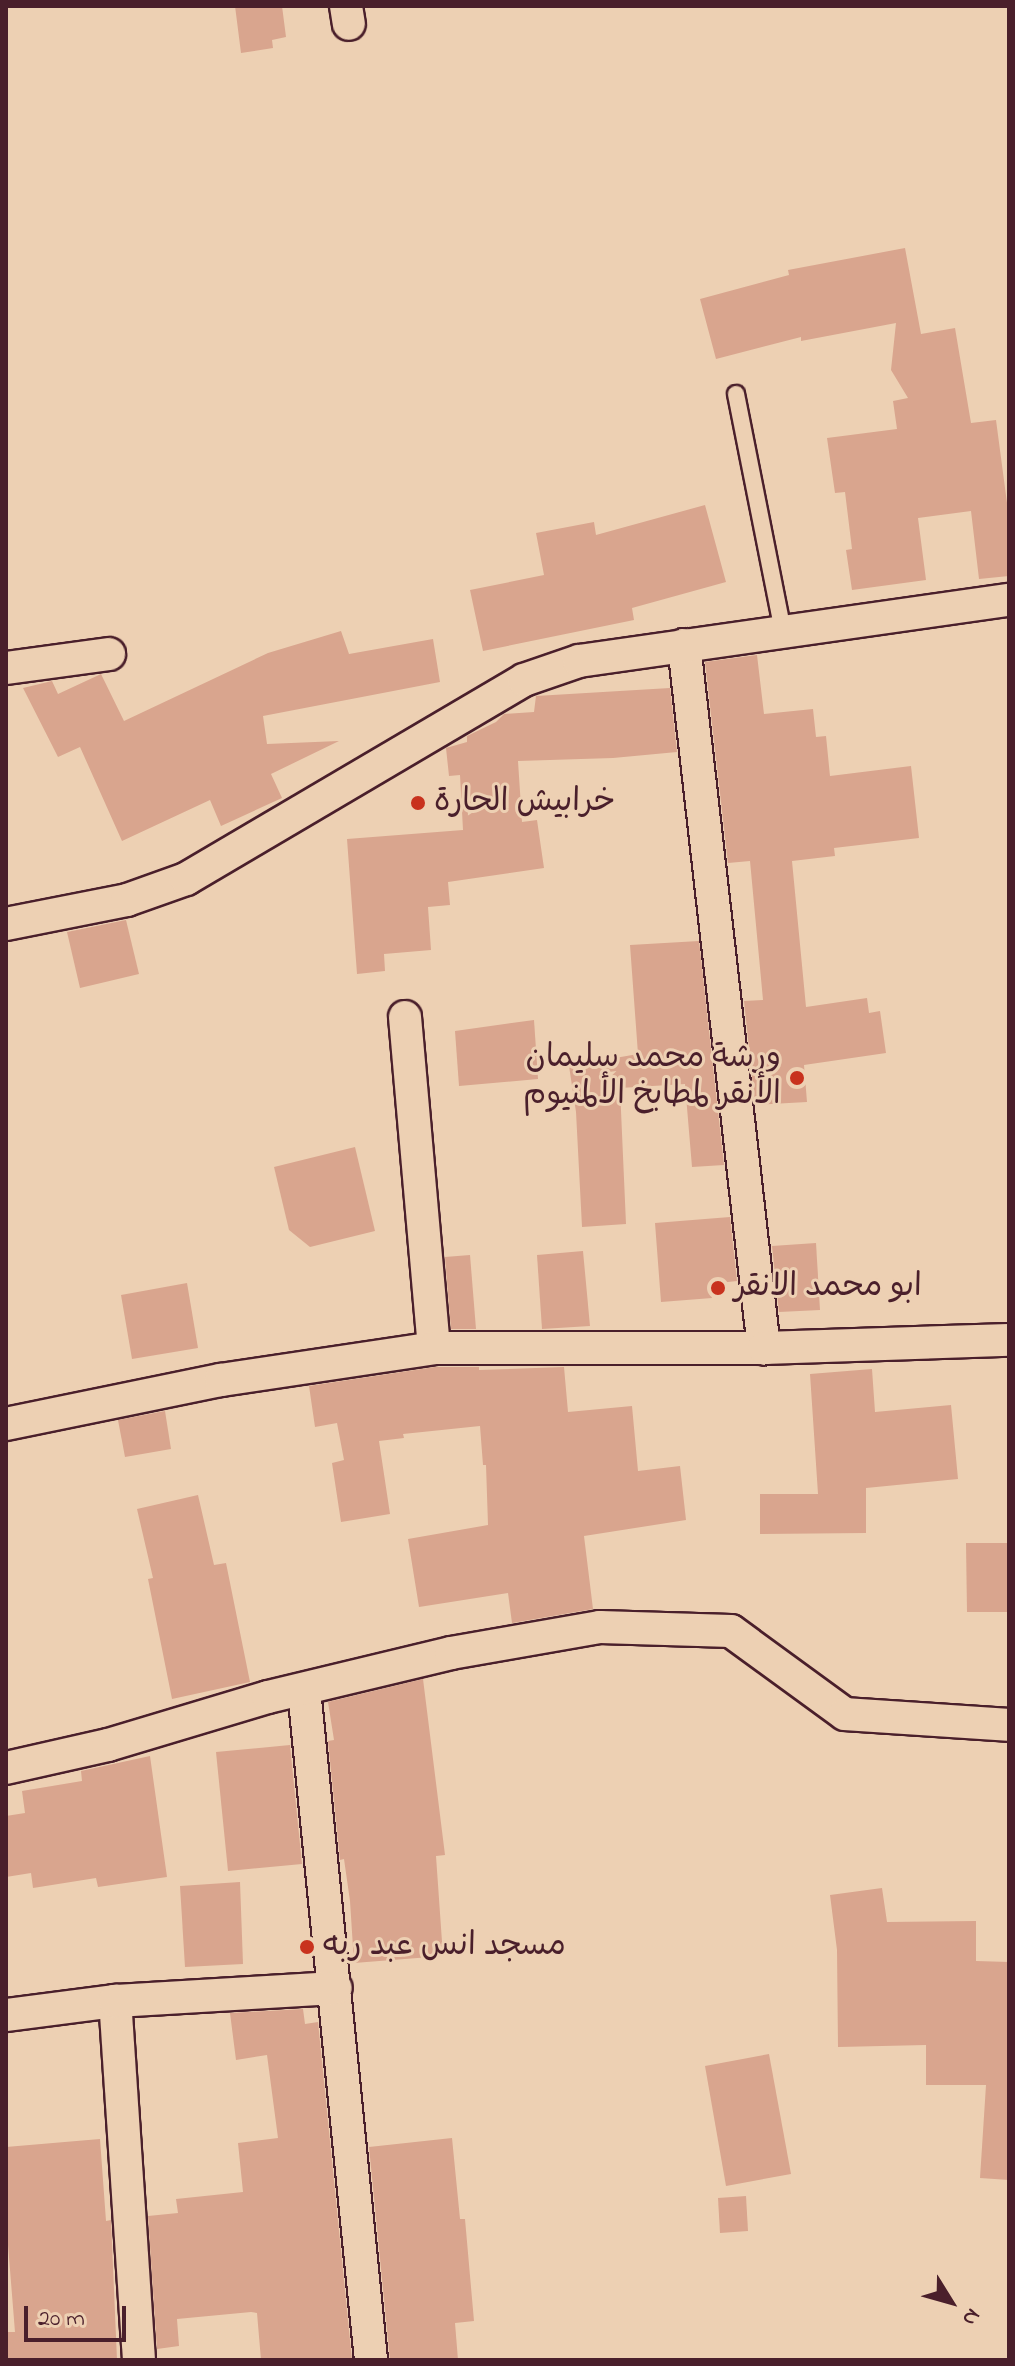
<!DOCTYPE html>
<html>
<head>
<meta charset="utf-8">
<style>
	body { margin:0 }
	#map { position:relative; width:1015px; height:2366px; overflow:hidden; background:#edd0b3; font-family:"Indie Flower","Playpen Sans Arabic",sans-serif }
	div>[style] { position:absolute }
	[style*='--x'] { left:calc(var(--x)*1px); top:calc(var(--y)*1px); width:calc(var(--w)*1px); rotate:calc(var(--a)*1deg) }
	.building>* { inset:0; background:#d9a58e }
	.roads { filter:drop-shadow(2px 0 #4a1f2b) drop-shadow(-2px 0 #4a1f2b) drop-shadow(0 2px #4a1f2b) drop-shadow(0 -2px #4a1f2b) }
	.service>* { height:16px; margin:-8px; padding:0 8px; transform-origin:8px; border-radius:8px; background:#edd0b3 }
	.minor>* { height:32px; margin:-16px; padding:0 16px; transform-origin:16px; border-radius:16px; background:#edd0b3 }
	.dots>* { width:22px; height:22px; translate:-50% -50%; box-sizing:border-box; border:4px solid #edd0b3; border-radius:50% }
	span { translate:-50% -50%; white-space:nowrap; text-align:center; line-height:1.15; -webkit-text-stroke:6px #edd0b3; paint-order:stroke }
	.poi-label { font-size:32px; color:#4a1f2b }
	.left { translate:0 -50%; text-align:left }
	.right { translate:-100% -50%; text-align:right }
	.frame { position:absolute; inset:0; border:8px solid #4a1f2b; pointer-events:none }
	.north { position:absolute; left:911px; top:2262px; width:80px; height:80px; -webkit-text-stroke:6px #edd0b3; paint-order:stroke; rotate:127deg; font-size:22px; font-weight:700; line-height:32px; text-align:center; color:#4a1f2b }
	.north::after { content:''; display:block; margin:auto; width:28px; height:36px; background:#4a1f2b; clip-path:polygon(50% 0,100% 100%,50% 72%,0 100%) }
	.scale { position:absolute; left:24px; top:2306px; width:102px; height:36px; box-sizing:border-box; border:4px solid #4a1f2b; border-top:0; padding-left:10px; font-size:24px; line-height:28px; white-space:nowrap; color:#4a1f2b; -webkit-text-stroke:6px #edd0b3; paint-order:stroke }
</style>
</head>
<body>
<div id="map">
	<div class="building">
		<div style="clip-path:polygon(235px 6px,282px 6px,286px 37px,272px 40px,273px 48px,241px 53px)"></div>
		<div style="clip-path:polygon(905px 248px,921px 334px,955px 328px,971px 423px,996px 420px,1009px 518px,1009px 576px,979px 579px,971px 511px,918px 518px,926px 580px,852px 590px,846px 550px,852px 549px,845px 492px,835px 493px,827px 438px,897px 429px,893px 401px,908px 398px,891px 370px,896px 323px,801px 341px,801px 337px,716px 359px,700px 299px,789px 275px,788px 270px)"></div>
		<div style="clip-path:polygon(705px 505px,726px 582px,632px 608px,634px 620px,483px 651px,470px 590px,544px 575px,536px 533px,594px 522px,596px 535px)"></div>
		<div style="clip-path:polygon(341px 631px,349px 654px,433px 639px,440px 682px,263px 716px,267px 744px,339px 741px,271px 774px,282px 798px,221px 826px,210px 800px,122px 841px,80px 747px,58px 757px,23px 688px,52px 681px,58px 694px,101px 674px,124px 721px,268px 653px)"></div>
		<div style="clip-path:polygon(757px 655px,764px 714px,813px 709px,816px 737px,826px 736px,830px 776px,911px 766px,919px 838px,834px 848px,835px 856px,792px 861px,806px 1007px,867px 998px,869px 1013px,880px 1011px,886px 1053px,804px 1065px,807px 1102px,755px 1105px,744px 1001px,763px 1000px,750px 861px,728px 863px,705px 662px)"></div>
		<div style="clip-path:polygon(670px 688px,677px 752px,613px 758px,518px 761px,522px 822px,537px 820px,544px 868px,448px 882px,450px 905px,428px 907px,431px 950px,384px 954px,385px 971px,357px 974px,347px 839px,463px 830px,460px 775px,449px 776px,446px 748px,467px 742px,467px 736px,496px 722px,504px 714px,534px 712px,536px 696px)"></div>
		<div style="clip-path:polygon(126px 920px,139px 974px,80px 988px,67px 932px)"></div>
		<div style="clip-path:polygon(699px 941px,724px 1165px,692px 1167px,685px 1084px,620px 1088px,626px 1224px,582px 1227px,576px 1112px,569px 1066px,638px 1054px,630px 945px)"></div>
		<div style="clip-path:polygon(534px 1020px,538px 1079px,459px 1086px,455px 1031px)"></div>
		<div style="clip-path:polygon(355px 1147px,375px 1231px,310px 1247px,289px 1230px,274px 1167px)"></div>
		<div style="clip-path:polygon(730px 1217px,737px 1281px,710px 1284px,712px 1298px,661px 1302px,655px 1223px)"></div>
		<div style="clip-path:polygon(816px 1243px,820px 1310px,779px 1312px,772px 1246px)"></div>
		<div style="clip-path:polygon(583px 1251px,590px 1326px,542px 1329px,537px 1255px)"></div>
		<div style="clip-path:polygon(470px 1255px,476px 1329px,451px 1329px,445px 1257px)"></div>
		<div style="clip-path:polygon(187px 1283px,198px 1348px,132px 1359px,121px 1295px)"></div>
		<div style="clip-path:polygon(435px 1367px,479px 1367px,479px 1370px,564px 1367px,568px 1412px,632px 1406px,638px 1471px,680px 1466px,686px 1520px,584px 1536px,593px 1609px,512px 1623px,508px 1593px,419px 1607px,408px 1539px,488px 1525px,486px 1465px,483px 1465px,480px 1426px,403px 1434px,404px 1438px,379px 1441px,390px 1514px,341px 1522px,332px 1463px,344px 1460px,337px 1423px,315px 1427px,309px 1386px)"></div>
		<div style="clip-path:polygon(872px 1369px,875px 1412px,951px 1405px,958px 1479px,866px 1488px,866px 1533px,760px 1534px,760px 1494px,818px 1494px,810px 1374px)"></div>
		<div style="clip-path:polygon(165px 1411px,171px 1449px,125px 1457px,118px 1420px)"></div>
		<div style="clip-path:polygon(198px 1495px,214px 1565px,226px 1563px,250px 1682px,172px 1699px,148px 1579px,153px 1578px,137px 1509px)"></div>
		<div style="clip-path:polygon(966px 1543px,1009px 1543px,1009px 1612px,967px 1612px)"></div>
		<div style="clip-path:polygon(423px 1679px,445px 1855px,436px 1856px,443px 1956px,354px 1963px,350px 1901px,344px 1859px,340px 1860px,328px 1741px,334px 1740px,328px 1702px)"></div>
		<div style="clip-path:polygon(290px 1745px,302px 1864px,228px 1871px,216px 1752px)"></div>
		<div style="clip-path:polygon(150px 1756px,167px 1877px,98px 1887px,96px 1878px,33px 1888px,31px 1873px,6px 1877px,6px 1816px,25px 1813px,22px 1791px,82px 1781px,81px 1771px)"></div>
		<div style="clip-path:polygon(240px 1882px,243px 1964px,185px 1967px,180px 1886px)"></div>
		<div style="clip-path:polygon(882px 1888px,887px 1922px,976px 1921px,976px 1961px,1009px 1962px,1009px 2180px,980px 2178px,986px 2085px,926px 2085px,926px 2045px,838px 2047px,837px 1950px,830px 1895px)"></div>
		<div style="clip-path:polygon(303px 2009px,305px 2024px,318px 2022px,352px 2360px,261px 2360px,257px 2313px,251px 2312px,177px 2319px,179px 2346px,157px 2349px,148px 2216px,178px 2213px,176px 2199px,243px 2192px,238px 2143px,278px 2138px,267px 2055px,236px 2060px,230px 2013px)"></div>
		<div style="clip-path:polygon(769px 2054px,791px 2174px,726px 2186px,705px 2066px)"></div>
		<div style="clip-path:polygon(452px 2138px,460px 2219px,465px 2219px,474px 2321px,455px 2323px,458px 2360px,390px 2360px,369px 2147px)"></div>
		<div style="clip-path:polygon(100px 2139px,106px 2221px,111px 2220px,117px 2360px,6px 2360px,6px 2332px,15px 2332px,6px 2220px,6px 2147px)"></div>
		<div style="clip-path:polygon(746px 2196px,748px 2231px,720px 2233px,718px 2198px)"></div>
	</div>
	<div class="roads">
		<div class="service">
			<div style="--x:736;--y:394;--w:243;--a:78.8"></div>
		</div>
		<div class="minor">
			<div style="--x:346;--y:6;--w:18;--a:81"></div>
			<div style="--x:684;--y:645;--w:708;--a:83.51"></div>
			<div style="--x:6;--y:668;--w:104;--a:-7.7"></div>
			<div style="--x:6;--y:924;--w:123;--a:-11.2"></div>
			<div style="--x:127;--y:900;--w:63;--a:-19.6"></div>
			<div style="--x:186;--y:879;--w:392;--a:-30.5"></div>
			<div style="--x:524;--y:680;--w:58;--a:-19.1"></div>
			<div style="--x:579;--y:661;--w:434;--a:-8.1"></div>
			<div style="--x:405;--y:1017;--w:332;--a:85"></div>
			<div style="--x:6;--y:1424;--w:219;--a:-11.6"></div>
			<div style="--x:221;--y:1380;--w:215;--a:-8.5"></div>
			<div style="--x:434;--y:1348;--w:330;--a:0"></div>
			<div style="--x:764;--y:1348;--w:245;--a:-1.9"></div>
			<div style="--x:304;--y:1690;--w:673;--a:84.29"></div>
			<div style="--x:6;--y:1768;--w:105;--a:-12.7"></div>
			<div style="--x:108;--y:1745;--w:167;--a:-16.7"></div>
			<div style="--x:268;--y:1697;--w:188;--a:-13.5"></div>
			<div style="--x:451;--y:1653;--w:151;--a:-9.9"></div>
			<div style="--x:600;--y:1627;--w:131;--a:1.7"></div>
			<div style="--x:731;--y:1631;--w:141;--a:36.1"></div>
			<div style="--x:845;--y:1714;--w:164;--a:3.8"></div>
			<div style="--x:6;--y:2015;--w:110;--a:-7.3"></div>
			<div style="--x:139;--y:2360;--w:360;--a:-93.8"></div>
			<div style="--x:115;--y:2001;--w:221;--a:-3.4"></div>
		</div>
	</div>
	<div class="dots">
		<div style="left:418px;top:803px;background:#c8321e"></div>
		<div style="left:797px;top:1078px;background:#c8321e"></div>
		<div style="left:718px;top:1288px;background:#c8321e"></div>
		<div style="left:307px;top:1947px;background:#c8321e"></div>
	</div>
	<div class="poi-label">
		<span class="left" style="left:434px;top:803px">خرابيش الحارة</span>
		<span class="right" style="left:781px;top:1078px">ورشة محمد سليمان<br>الأنقر لمطابخ الألمنيوم</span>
		<span class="left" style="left:734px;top:1288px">ابو محمد الانقر</span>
		<span class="left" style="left:323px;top:1947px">مسجد انس عبد ربه</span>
	</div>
	<div class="frame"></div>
	<div class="north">N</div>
	<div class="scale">20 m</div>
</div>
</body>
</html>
